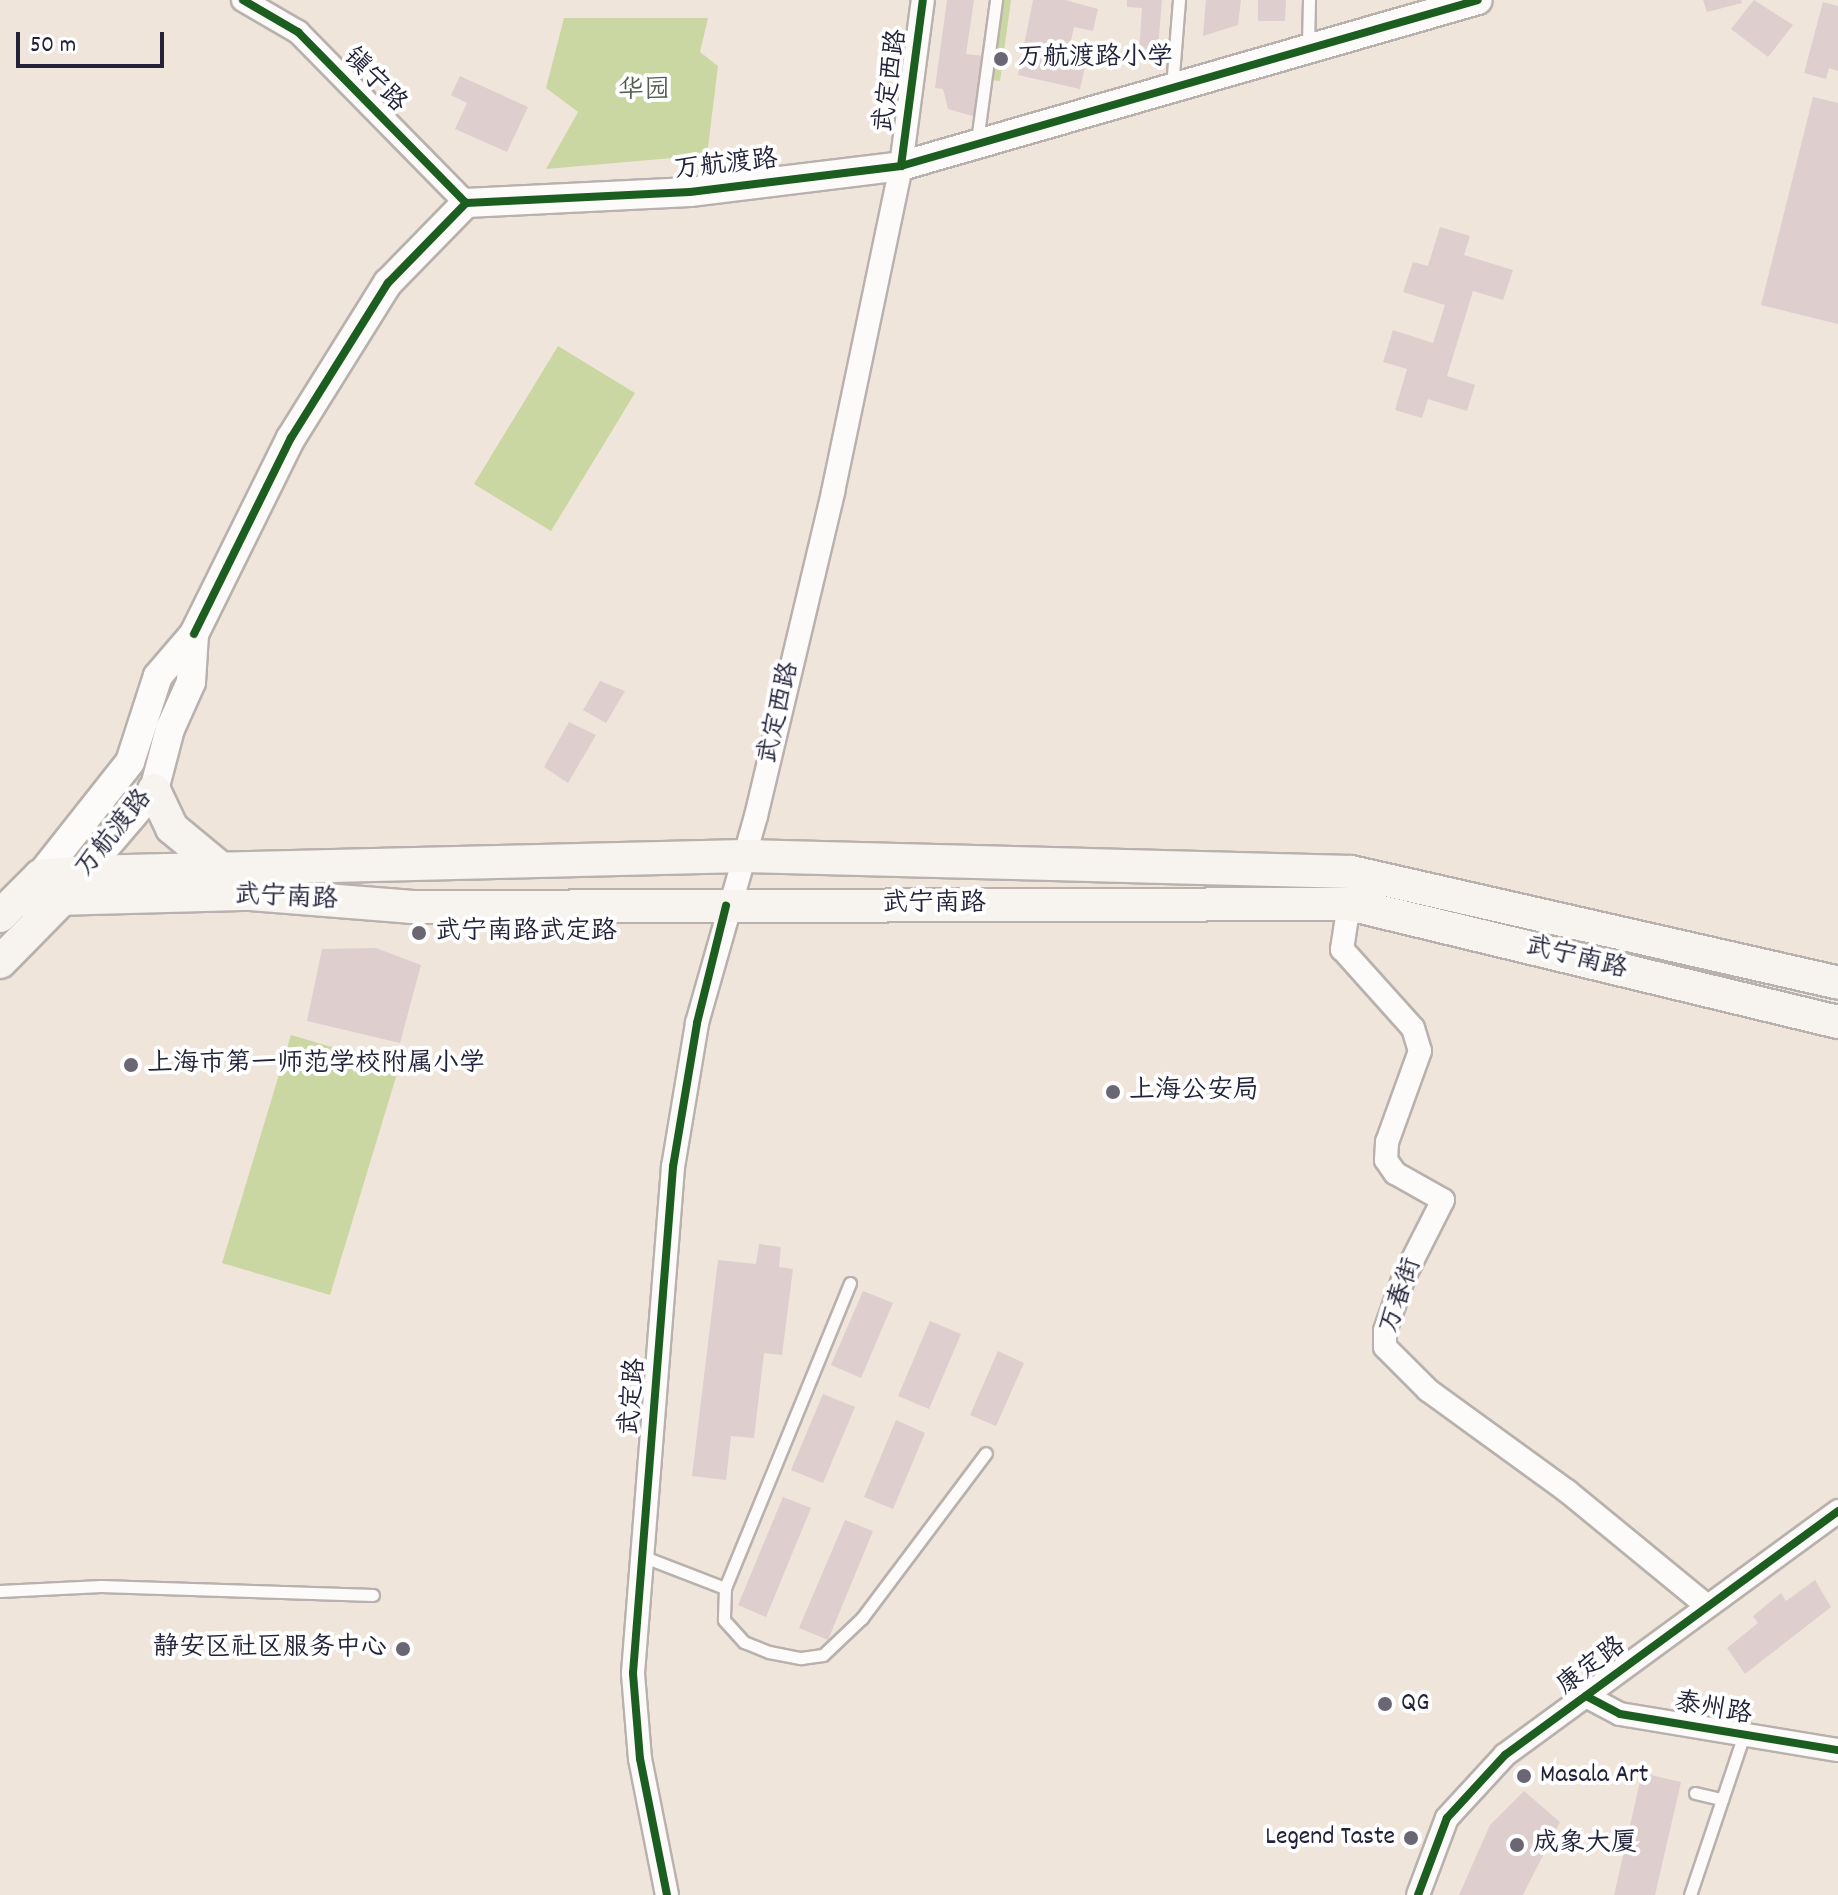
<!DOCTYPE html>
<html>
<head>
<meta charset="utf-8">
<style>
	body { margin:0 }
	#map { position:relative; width:1838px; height:1895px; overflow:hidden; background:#f0e5da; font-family:Dekko,"LXGW WenKai TC",sans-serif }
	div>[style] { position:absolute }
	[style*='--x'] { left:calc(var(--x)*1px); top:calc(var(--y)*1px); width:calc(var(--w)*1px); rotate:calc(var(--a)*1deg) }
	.green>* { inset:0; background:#cbd7a2 }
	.building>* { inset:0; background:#decece }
	.roads { filter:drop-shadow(2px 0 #b8b1ad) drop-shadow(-2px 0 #b8b1ad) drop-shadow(0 2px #b8b1ad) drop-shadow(0 -2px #b8b1ad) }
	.service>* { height:11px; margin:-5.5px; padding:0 5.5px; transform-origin:5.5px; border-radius:5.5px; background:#fdfbf9 }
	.minor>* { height:22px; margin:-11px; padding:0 11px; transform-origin:11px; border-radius:11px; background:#fdfbf9 }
	.tertiary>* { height:28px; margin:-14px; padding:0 14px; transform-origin:14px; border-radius:14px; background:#fdfbf9 }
	.secondary>* { height:32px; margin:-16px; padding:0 16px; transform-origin:16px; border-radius:16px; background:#f7f3ee }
	.cycleway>* { height:8px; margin:-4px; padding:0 4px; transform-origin:4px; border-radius:4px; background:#1b5e20 }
	.dots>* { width:22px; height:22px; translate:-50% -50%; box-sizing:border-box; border:4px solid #fff; border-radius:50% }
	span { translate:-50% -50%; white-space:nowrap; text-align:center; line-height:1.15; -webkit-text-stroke:8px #fff; paint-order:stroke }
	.poi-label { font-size:26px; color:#22223b }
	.left { translate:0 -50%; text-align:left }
	.right { translate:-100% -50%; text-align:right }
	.street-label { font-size:26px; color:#22223b }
	.park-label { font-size:26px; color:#525e4f }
	.scale { position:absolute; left:16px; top:32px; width:148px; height:36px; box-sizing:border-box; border:4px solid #22223b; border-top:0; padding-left:10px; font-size:24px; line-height:28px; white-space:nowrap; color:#22223b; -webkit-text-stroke:6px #fff; paint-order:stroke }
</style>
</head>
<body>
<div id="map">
	<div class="green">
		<div style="clip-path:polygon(1003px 0,1011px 0,1000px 81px,992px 80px)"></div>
		<div style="clip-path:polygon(564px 18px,708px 18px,700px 52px,718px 66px,707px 155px,546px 169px,578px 112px,546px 88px)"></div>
		<div style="clip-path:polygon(558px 346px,635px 393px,551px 531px,474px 484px)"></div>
		<div style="clip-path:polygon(291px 1035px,399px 1067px,330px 1295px,222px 1263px)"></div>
	</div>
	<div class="building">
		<div style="clip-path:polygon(947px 0,974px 0,966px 54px,984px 56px,976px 117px,948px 109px,943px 89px,935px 88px)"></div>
		<div style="clip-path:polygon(1033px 0,1065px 0,1098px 9px,1093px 31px,1074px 27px,1066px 63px,1085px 67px,1080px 89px,1018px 75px)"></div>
		<div style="clip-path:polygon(1127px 0,1162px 0,1158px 48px,1139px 54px,1142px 8px,1127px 7px)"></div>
		<div style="clip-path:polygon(1206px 0,1241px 0,1238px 25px,1203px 36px)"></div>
		<div style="clip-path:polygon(1258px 0,1286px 0,1285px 21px,1258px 21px)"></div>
		<div style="clip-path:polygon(1703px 0,1741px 0,1742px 3px,1707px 12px)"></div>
		<div style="clip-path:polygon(1754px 0,1793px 25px,1768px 57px,1731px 29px)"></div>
		<div style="clip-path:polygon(1823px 2px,1838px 6px,1838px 71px,1829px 68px,1826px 79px,1804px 73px)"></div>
		<div style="clip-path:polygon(460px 76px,528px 107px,507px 152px,455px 129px,467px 103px,451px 95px)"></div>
		<div style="clip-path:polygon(1813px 97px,1838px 103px,1838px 324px,1761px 305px)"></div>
		<div style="clip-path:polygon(1440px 227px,1470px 236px,1464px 255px,1513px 270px,1503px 300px,1473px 291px,1447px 376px,1475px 385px,1467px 411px,1428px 399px,1422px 418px,1395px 410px,1407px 369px,1383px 362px,1393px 330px,1433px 343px,1445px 305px,1403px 292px,1413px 262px,1428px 266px)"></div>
		<div style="clip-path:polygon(600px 681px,625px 691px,606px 723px,583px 710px)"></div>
		<div style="clip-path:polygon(569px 722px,596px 735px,568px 783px,544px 767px)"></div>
		<div style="clip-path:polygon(376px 948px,421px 965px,400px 1043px,307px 1021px,322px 949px)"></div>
		<div style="clip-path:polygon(759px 1244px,781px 1247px,779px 1267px,793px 1269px,782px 1355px,764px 1353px,754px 1438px,731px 1436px,726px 1480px,692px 1476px,718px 1260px,756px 1264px)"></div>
		<div style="clip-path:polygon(863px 1291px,893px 1303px,861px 1378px,831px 1365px)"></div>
		<div style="clip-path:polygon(930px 1321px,961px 1334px,929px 1409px,898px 1396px)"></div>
		<div style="clip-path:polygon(998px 1351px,1024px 1363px,996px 1426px,970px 1415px)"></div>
		<div style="clip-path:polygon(823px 1394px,855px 1407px,823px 1483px,791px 1470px)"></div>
		<div style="clip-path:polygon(896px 1420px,925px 1433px,893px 1509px,864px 1497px)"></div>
		<div style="clip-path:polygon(783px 1497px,811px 1508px,766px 1617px,738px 1605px)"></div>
		<div style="clip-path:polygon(845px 1520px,873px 1531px,828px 1640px,799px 1628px)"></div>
		<div style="clip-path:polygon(1815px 1580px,1831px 1607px,1745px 1674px,1727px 1648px,1758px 1623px,1753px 1616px,1781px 1593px,1786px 1601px)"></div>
		<div style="clip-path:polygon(1642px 1773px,1681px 1782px,1655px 1895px,1614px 1895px)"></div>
		<div style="clip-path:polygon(1524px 1791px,1560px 1822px,1523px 1895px,1459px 1895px,1490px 1825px)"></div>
	</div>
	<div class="roads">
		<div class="service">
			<div style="--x:1308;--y:47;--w:47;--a:-88.8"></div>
			<div style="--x:1172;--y:87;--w:87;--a:-85.4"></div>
			<div style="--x:977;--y:141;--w:142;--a:-82.3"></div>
			<div style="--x:850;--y:1283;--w:330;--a:112.3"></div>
			<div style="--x:725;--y:1588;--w:32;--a:92"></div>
			<div style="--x:724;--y:1620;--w:30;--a:48"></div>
			<div style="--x:744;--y:1642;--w:27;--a:22"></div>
			<div style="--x:769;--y:1652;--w:33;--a:11"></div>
			<div style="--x:801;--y:1658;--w:22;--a:-8"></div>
			<div style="--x:823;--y:1655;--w:54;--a:-43.5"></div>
			<div style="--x:862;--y:1618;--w:206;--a:-53.1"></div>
			<div style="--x:642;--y:1556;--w:89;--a:21.1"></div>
			<div style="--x:0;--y:1591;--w:101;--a:-2.8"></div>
			<div style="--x:101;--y:1586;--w:272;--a:1.9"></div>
			<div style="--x:1695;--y:1793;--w:28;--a:13"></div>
			<div style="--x:1690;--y:1895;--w:169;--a:-71.4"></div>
		</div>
		<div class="minor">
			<div style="--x:243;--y:0;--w:64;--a:30.2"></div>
			<div style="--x:298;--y:32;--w:240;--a:45.5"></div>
			<div style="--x:1349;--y:904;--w:46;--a:98.8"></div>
			<div style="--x:1342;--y:949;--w:106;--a:48.1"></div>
			<div style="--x:1413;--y:1028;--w:24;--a:73"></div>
			<div style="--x:1420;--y:1051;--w:97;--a:109.9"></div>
			<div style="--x:1387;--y:1142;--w:18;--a:93"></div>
			<div style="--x:1386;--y:1160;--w:16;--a:55"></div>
			<div style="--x:1395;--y:1173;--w:55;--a:29.4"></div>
			<div style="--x:1443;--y:1200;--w:86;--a:116.9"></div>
			<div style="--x:1404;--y:1277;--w:57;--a:109.4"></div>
			<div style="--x:1385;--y:1331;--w:16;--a:90"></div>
			<div style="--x:1385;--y:1347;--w:61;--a:45"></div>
			<div style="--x:1428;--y:1390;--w:172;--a:36"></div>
			<div style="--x:1567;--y:1491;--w:181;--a:39.4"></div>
			<div style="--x:1586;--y:1696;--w:38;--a:28"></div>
			<div style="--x:1620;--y:1714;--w:221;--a:9.4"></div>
			<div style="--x:667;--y:1895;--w:139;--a:-101.2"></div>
			<div style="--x:640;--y:1759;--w:86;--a:-94.7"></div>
			<div style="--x:633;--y:1673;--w:508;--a:-85.48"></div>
			<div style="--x:673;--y:1167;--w:146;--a:-80.5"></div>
			<div style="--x:697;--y:1023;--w:215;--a:-74.1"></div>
			<div style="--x:756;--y:816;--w:333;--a:-76.6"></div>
			<div style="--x:833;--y:492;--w:333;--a:-78.2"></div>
			<div style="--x:901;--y:166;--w:167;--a:-82.5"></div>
			<div style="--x:1418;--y:1895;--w:82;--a:-69.4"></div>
			<div style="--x:1447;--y:1818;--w:86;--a:-47.4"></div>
			<div style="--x:1505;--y:1755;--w:413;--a:-36.2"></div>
		</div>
		<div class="tertiary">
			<div style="--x:40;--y:876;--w:145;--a:-51.7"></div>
			<div style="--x:130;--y:762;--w:90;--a:-72"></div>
			<div style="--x:158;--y:676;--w:55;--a:-49.4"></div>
			<div style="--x:194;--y:634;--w:219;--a:-63.7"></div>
			<div style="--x:291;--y:438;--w:183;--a:-58"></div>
			<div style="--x:388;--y:283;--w:112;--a:-45.7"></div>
			<div style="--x:466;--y:203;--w:224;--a:-2.8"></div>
			<div style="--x:690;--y:192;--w:213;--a:-7"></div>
			<div style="--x:901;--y:166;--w:600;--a:-16.05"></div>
			<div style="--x:73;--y:885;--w:125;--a:-49.5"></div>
			<div style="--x:154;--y:790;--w:63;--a:-75.3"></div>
			<div style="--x:170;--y:729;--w:51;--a:-65.9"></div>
			<div style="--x:191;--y:682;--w:48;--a:-86.4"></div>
		</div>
		<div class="secondary">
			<div style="--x:154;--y:790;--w:42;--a:64.7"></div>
			<div style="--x:172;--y:828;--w:67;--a:39.6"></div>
			<div style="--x:17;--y:900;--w:234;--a:-1.5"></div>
			<div style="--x:251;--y:894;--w:162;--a:4.6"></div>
			<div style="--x:412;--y:907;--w:937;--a:-0.18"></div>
			<div style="--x:1349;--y:904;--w:503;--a:13.57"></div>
			<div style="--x:0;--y:916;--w:57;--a:-45"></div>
			<div style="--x:40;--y:876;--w:45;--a:-5.1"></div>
			<div style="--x:85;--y:872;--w:660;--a:-1.39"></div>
			<div style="--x:745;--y:856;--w:606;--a:1.51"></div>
			<div style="--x:1351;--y:872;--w:499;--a:12.8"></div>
			<div style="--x:0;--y:962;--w:84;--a:-45.5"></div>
		</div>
	</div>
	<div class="cycleway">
		<div style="--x:243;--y:0;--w:64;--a:30.2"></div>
		<div style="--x:298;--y:32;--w:240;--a:45.5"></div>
		<div style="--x:901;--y:166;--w:167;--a:-82.5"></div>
		<div style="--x:194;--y:634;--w:219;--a:-63.7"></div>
		<div style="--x:291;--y:438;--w:183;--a:-58"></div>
		<div style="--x:388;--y:283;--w:112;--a:-45.7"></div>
		<div style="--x:466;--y:203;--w:224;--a:-2.8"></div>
		<div style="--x:690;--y:192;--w:213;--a:-7"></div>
		<div style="--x:901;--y:166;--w:600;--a:-16.05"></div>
		<div style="--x:1586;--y:1696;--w:38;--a:28"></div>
		<div style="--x:1620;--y:1714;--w:221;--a:9.4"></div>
		<div style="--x:667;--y:1895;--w:139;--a:-101.2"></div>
		<div style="--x:640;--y:1759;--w:86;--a:-94.7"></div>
		<div style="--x:633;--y:1673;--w:508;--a:-85.48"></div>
		<div style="--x:673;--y:1167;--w:146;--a:-80.5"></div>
		<div style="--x:697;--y:1023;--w:121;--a:-76.1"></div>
		<div style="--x:1418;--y:1895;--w:82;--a:-69.4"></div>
		<div style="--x:1447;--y:1818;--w:86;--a:-47.4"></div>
		<div style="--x:1505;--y:1755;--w:413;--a:-36.2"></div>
	</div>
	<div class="dots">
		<div style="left:1001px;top:59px;background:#6a6673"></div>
		<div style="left:419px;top:933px;background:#6a6673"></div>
		<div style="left:131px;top:1065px;background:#6a6673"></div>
		<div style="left:1113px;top:1092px;background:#6a6673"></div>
		<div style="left:403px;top:1649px;background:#6a6673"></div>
		<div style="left:1385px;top:1704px;background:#6a6673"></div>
		<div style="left:1524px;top:1776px;background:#6a6673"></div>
		<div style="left:1411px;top:1838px;background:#6a6673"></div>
		<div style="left:1517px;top:1845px;background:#6a6673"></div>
	</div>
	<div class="poi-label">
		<span class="left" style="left:1017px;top:59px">万航渡路小学</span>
		<span class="left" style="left:435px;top:933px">武宁南路武定路</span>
		<span class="left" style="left:147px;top:1065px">上海市第一师范学校附属小学</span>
		<span class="left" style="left:1129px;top:1092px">上海公安局</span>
		<span class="right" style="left:387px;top:1649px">静安区社区服务中心</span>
		<span class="left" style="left:1401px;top:1704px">QG</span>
		<span class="left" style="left:1540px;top:1776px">Masala Art</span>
		<span class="right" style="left:1395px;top:1838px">Legend Taste</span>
		<span class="left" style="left:1533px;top:1845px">成象大厦</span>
	</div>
	<div class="street-label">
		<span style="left:374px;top:81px;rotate:46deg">镇宁路</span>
		<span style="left:892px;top:81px;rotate:-82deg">武定西路</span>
		<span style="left:726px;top:166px;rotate:-6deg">万航渡路</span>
		<span style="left:780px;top:713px;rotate:-77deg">武定西路</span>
		<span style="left:115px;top:834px;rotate:-51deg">万航渡路</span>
		<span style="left:286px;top:899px;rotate:3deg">武宁南路</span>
		<span style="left:934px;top:905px">武宁南路</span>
		<span style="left:1576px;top:959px;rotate:14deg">武宁南路</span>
		<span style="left:1402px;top:1296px;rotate:-71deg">万春街</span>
		<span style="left:634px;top:1397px;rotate:-85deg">武定路</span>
		<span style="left:1592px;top:1667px;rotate:-37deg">康定路</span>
		<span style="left:1713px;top:1710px;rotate:10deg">泰州路</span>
	</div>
	<div class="park-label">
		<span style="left:644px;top:92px">华园</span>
	</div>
	<div class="scale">50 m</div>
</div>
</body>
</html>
